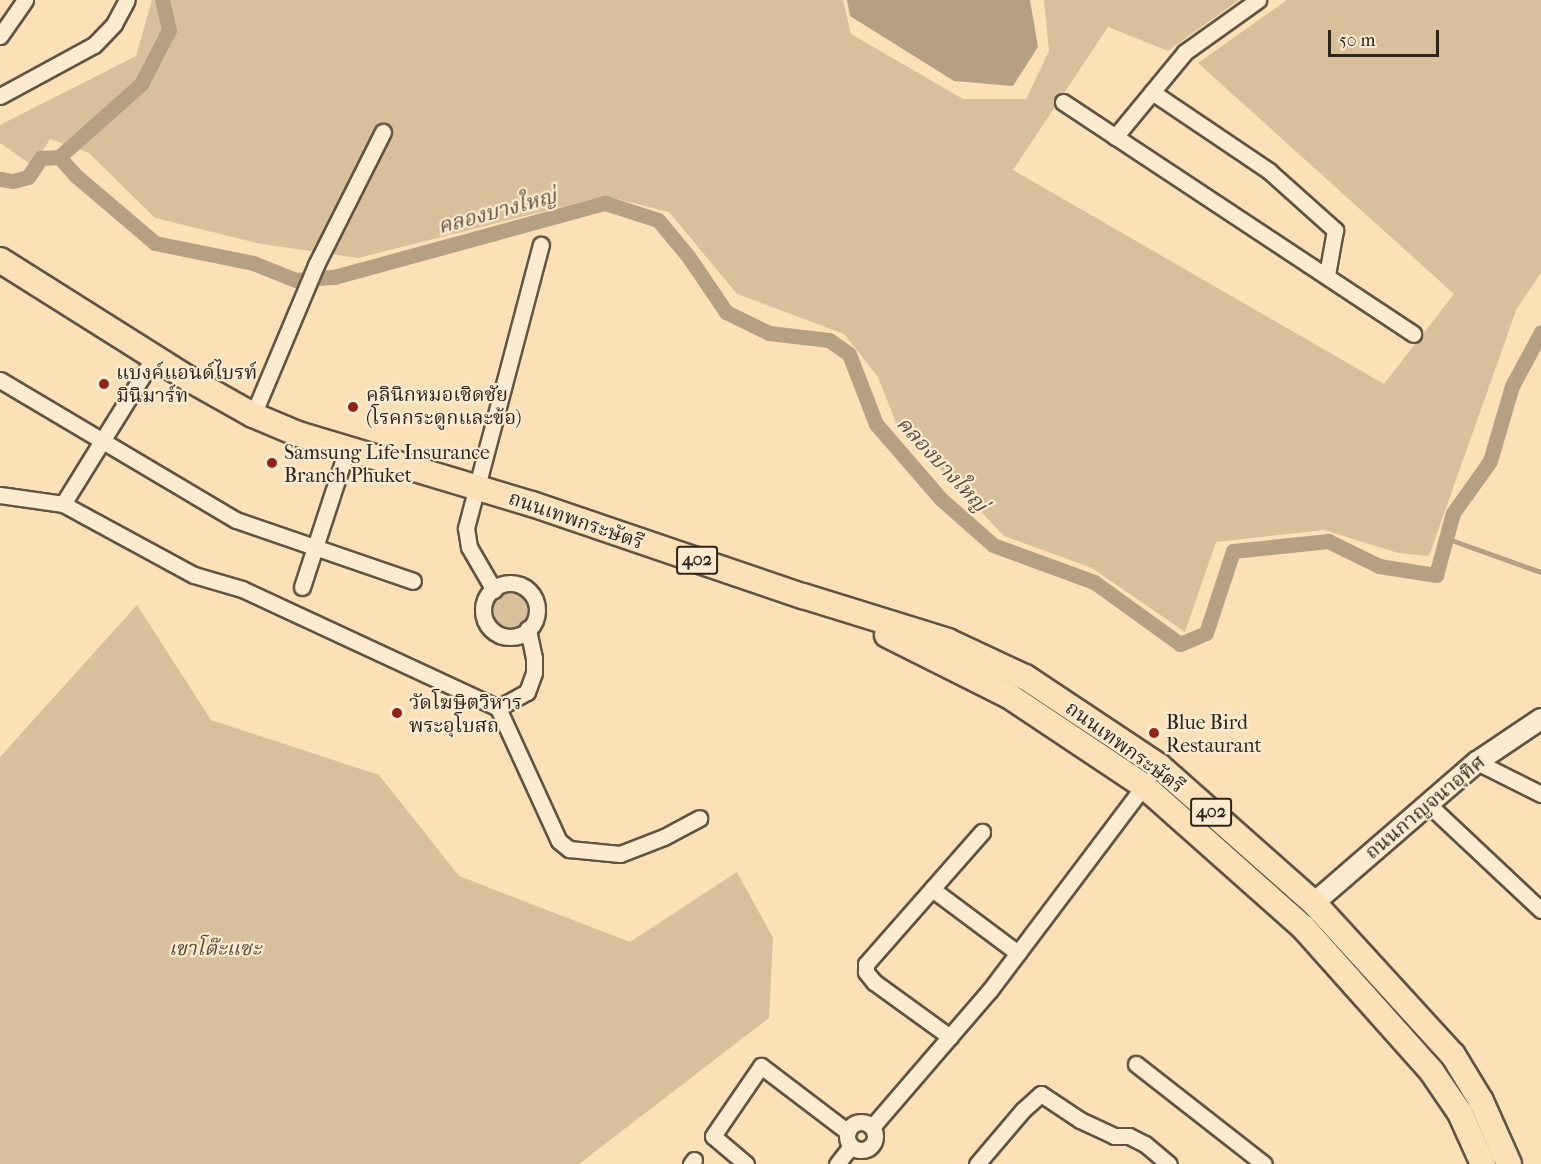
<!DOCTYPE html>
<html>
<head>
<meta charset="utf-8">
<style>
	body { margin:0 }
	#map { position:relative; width:1541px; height:1164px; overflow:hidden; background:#fce0b8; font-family:"IM FELL French Canon","Noto Serif Thai",serif }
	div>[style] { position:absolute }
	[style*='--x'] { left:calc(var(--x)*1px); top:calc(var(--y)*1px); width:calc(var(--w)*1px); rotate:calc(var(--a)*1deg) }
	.green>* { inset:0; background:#d9c09d }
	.round { border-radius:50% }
	.water>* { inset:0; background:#b6a082 }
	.stream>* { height:4.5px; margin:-2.25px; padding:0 2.25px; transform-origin:2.25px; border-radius:2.25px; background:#b6a082 }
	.canal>* { height:15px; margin:-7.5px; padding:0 7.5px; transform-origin:7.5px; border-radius:7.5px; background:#b6a082 }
	.roads { filter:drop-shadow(2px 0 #615442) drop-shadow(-2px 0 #615442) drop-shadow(0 2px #615442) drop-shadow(0 -2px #615442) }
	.minor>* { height:15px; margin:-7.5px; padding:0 7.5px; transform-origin:7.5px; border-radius:7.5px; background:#fdebd1 }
	.minor>.ring { margin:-7.5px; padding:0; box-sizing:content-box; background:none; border:15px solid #fdebd1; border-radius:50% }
	.tertiary>* { height:20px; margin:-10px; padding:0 10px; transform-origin:10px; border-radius:10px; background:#fdebd1 }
	.primary>* { height:24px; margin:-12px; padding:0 12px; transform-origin:12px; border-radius:12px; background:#fce0b8 }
	.dots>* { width:16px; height:16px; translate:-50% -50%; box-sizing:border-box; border:3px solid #fdebd1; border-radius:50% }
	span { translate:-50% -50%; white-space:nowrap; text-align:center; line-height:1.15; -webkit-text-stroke:4.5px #fdebd1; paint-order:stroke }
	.shield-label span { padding:2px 4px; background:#fdebd1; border:2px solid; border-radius:4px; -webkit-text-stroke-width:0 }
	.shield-label { font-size:18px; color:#2d251a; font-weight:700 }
	.poi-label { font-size:20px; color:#2d251a }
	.left { translate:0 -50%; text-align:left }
	.street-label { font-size:20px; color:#2d251a }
	.park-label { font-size:20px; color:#584c3b; font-style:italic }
	.water-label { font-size:21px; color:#5d503e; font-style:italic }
	.scale { position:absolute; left:1328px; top:30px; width:111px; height:27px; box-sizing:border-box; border:3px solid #2d251a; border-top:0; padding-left:8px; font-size:18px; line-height:21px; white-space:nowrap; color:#2d251a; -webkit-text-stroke:4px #fdebd1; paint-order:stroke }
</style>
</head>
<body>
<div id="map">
	<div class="green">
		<div style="clip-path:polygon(152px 0,843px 0,851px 34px,963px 99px,1026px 99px,1049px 51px,1044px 0,1239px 0,1168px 51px,1108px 27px,1013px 170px,1384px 384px,1454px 294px,1198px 63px,1287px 0,1541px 0,1541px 273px,1517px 308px,1429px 556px,1398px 553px,1324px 530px,1216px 542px,1185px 632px,1092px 568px,1004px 536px,896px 423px,878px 377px,844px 334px,737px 294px,669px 212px,605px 196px,358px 258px,261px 244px,155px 218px,89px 153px,50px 139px,33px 166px,0 143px,0 125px,136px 56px)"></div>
		<div class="round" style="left:490px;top:591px;width:40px;height:40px"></div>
		<div style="clip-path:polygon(137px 605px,211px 720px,379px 775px,459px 876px,630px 942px,737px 872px,773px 938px,769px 1018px,579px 1164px,0 1164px,0 757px)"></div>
	</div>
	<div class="water">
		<div style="clip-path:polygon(847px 0,1030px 0,1038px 47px,1013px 86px,954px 81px,850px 16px)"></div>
	</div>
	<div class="stream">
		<div style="--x:1446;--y:538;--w:101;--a:19.7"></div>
	</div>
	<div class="canal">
		<div style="--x:59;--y:157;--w:110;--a:-41.7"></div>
		<div style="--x:141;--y:84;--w:61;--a:-62.6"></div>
		<div style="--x:169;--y:30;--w:31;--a:-103"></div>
		<div style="--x:0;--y:179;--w:13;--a:9"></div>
		<div style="--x:13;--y:181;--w:16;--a:-15"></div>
		<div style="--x:28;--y:177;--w:23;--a:-56"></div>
		<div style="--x:41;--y:158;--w:18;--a:-3"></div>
		<div style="--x:59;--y:157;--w:24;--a:48"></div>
		<div style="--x:75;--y:175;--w:105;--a:40.4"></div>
		<div style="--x:155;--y:243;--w:100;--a:11.5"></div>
		<div style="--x:253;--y:263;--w:46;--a:21.6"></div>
		<div style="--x:296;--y:280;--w:38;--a:-5"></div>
		<div style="--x:334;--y:277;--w:281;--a:-15.3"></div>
		<div style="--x:605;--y:203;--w:56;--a:17.8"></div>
		<div style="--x:658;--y:220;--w:47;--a:50.2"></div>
		<div style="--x:688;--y:256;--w:68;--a:55.8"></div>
		<div style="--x:726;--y:312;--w:48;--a:26"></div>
		<div style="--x:769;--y:333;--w:60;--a:6.7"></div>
		<div style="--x:829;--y:340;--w:24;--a:35"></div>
		<div style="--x:849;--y:354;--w:75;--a:68.9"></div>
		<div style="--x:876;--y:424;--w:99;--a:49.1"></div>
		<div style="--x:941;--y:499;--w:69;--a:41.5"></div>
		<div style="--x:993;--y:545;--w:108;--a:20.1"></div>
		<div style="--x:1094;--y:582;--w:106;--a:35.8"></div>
		<div style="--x:1180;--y:644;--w:28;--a:-23"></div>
		<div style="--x:1206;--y:633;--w:86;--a:-71.8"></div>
		<div style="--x:1233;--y:551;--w:96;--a:-6"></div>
		<div style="--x:1328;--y:541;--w:57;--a:26.1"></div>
		<div style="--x:1379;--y:566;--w:58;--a:9"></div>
		<div style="--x:1436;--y:575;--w:64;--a:-74.7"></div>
		<div style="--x:1453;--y:513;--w:64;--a:-54.6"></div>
		<div style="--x:1490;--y:461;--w:78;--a:-73.7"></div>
		<div style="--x:1512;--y:386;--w:61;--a:-61.8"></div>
	</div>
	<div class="roads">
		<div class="minor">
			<div style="--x:0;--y:36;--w:44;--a:-55.2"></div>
			<div style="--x:1152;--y:92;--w:141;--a:34"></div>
			<div style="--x:1269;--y:171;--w:89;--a:41.8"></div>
			<div style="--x:1335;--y:230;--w:46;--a:100.1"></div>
			<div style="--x:0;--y:96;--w:107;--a:-28.5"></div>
			<div style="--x:94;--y:45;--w:29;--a:-46"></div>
			<div style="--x:114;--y:24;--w:27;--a:-62"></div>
			<div style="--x:1063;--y:102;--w:420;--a:33.5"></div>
			<div style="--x:1115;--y:137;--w:110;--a:-50.5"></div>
			<div style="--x:1185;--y:52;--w:90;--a:-35.5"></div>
			<div style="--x:0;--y:380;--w:274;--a:30.7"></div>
			<div style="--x:236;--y:520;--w:187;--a:19"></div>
			<div style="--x:253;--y:415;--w:163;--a:-67.2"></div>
			<div style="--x:316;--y:265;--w:149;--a:-63.3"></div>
			<div style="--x:0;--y:495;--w:64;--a:8.1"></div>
			<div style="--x:63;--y:504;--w:149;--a:28.5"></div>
			<div style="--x:194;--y:575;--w:50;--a:16.3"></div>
			<div style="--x:242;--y:589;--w:282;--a:24.9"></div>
			<div style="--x:498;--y:708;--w:33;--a:-29"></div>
			<div style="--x:527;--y:692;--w:20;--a:-70"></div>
			<div style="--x:534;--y:673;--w:15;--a:-90"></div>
			<div style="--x:534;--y:658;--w:30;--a:-102"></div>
			<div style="--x:63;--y:504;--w:173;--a:-58.2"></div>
			<div class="ring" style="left:483px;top:583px;width:39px;height:39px"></div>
			<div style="--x:302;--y:587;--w:145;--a:-71.9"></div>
			<div style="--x:494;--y:590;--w:50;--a:-120.2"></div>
			<div style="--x:469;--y:547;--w:19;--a:-99"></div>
			<div style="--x:466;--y:528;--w:293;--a:-75.2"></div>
			<div style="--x:498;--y:708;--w:146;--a:65.4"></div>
			<div style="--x:559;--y:841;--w:13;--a:39"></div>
			<div style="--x:569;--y:849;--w:51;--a:5.6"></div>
			<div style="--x:620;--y:854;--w:47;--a:-21.1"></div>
			<div style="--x:664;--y:837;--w:40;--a:-28"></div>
			<div style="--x:1477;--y:762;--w:72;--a:26.6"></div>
			<div style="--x:1428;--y:804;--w:155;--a:43.2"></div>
			<div style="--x:932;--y:889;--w:107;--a:36.7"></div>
			<div style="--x:950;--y:1037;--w:94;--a:-144.1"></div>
			<div style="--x:874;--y:982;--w:13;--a:-129"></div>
			<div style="--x:866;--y:972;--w:8;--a:-90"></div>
			<div style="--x:866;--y:964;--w:176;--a:-48.7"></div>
			<div style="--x:1136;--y:1064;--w:162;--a:38"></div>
			<div class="ring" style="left:847px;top:1122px;width:13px;height:13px"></div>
			<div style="--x:872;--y:1127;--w:181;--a:-49.3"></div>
			<div style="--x:990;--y:990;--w:256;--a:-53"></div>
			<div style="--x:691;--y:1164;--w:5;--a:-53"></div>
			<div style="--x:746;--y:1164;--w:43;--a:-139.7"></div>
			<div style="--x:713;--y:1136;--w:85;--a:-55.6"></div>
			<div style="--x:761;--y:1066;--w:109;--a:37.2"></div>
			<div style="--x:837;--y:1164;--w:23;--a:-52"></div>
			<div style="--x:977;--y:1164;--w:71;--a:-49.6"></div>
			<div style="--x:1023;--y:1110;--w:24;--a:-42"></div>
			<div style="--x:1041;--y:1094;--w:47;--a:33.7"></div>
			<div style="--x:1080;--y:1120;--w:38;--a:25"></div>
			<div style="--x:1114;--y:1136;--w:15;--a:0"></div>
			<div style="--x:1129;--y:1136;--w:18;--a:27"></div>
			<div style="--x:1145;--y:1144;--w:31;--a:40"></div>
		</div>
		<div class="tertiary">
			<div style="--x:1314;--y:903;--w:216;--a:-40.9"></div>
			<div style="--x:1477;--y:762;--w:77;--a:-33.9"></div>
		</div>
		<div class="primary">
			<div style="--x:0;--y:260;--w:223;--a:32.2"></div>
			<div style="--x:189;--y:379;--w:73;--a:29.4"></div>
			<div style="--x:253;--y:415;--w:49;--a:22.9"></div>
			<div style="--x:298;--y:434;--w:244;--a:16.7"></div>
			<div style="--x:532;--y:504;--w:286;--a:18.8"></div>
			<div style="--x:803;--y:596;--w:152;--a:17.2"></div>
			<div style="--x:948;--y:641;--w:85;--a:25.1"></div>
			<div style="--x:1025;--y:677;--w:161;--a:33.6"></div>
			<div style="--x:1159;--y:766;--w:207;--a:41.5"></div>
			<div style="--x:1314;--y:903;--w:206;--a:47.6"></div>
			<div style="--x:1453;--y:1055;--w:54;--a:58.7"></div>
			<div style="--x:1481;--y:1101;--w:69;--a:66"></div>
			<div style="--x:887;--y:635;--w:136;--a:26.6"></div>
			<div style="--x:1009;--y:696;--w:162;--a:33.7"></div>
			<div style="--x:1144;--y:786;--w:213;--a:41.6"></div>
			<div style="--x:1303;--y:927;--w:194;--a:48.3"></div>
			<div style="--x:1432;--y:1072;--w:50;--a:55.7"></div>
			<div style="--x:1460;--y:1113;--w:56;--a:65.7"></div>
		</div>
	</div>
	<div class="dots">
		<div style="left:104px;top:384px;background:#8f2418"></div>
		<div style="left:353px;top:407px;background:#8f2418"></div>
		<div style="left:272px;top:463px;background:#8f2418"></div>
		<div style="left:397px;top:713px;background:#8f2418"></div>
		<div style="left:1154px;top:733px;background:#8f2418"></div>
	</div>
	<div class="shield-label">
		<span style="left:697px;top:560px">402</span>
		<span style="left:1211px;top:812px">402</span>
	</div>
	<div class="poi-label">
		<span class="left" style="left:116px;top:384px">แบงค์แอนด์ไบรท์<br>มินิมาร์ท</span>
		<span class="left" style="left:366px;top:406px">คลินิกหมอเชิดชัย<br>(โรคกระดูกและข้อ)</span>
		<span class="left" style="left:284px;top:464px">Samsung Life Insurance<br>Branch Phuket</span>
		<span class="left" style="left:409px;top:714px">วัดโฆษิตวิหาร<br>พระอุโบสถ</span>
		<span class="left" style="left:1166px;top:734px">Blue Bird<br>Restaurant</span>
	</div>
	<div class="street-label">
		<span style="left:576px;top:520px;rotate:19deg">ถนนเทพกระษัตรี</span>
		<span style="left:1125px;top:747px;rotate:36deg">ถนนเทพกระษัตรี</span>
		<span style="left:1425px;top:807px;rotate:-40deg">ถนนกาญจนาอุทิศ</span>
	</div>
	<div class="park-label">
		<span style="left:215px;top:948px">เขาโต๊ะแซะ</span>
	</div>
	<div class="water-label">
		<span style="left:497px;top:211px;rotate:-15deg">คลองบางใหญ่</span>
		<span style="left:942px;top:464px;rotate:47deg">คลองบางใหญ่</span>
	</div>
	<div class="scale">50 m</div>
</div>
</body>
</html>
